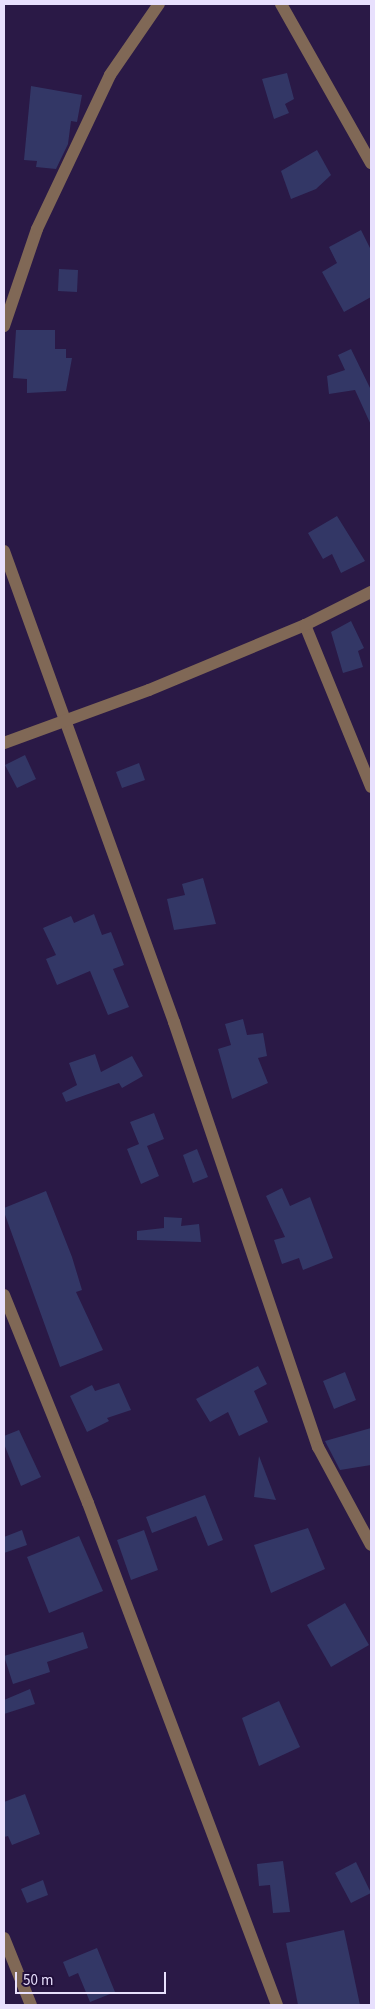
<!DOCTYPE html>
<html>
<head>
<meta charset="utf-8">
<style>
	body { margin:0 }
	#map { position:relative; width:375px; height:2009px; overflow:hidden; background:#2a1946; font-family:"Source Sans 3",sans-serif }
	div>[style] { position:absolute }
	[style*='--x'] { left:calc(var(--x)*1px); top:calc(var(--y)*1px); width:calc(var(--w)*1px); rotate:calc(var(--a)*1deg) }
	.building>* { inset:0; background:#333766 }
	.minor>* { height:12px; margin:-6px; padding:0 6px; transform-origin:6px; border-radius:6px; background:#806856 }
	span { translate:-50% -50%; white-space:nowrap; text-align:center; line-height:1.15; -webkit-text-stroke:4px #210f3b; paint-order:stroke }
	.frame { position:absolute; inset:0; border:5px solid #e8e0fd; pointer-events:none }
	.scale { position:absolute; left:15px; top:1972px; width:151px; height:22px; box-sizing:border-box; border:2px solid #e8e0fd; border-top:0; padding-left:6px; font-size:15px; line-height:18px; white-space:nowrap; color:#e8e0fd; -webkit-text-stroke:4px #210f3b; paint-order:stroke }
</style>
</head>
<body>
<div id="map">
	<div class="building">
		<div style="clip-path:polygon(287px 73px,294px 99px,285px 104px,289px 113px,274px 119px,262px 79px)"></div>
		<div style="clip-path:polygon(31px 86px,82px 95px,77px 122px,71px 121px,68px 144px,56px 169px,36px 167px,37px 161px,24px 160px)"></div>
		<div style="clip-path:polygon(317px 150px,331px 175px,316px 189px,291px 199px,281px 171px)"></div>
		<div style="clip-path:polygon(361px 230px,371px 250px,371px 297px,344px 312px,322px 272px,337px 263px,329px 247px)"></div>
		<div style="clip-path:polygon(59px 269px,78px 270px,77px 292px,58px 291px)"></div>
		<div style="clip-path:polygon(16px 330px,55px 330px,55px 349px,66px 349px,66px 358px,72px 358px,66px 391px,27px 393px,27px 379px,13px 378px)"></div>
		<div style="clip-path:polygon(351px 349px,371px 390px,371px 425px,355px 390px,329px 394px,327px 376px,345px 370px,338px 355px)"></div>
		<div style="clip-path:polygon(337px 516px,365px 561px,341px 573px,332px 554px,323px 559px,308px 533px)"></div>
		<div style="clip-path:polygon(351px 621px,364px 648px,358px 651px,363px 667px,343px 673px,331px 632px)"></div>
		<div style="clip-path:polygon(25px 755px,36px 779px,17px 788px,5px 765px)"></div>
		<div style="clip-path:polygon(139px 763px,145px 780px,122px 788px,116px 772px)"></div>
		<div style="clip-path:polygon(203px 878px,216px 924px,174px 930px,167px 899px,185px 895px,182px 884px)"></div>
		<div style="clip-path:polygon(94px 914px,102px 935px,111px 932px,124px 965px,113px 969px,129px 1007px,108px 1015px,90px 971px,57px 985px,46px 959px,56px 955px,43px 928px,71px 916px,74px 923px)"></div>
		<div style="clip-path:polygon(243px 1019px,247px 1035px,263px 1033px,267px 1056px,258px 1058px,268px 1083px,232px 1099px,218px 1049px,231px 1045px,225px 1024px)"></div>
		<div style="clip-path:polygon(95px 1054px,101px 1072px,132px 1056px,143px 1076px,122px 1088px,119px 1083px,66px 1102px,62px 1093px,77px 1085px,69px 1063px)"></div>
		<div style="clip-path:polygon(154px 1113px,164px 1139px,147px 1146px,159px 1176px,141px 1184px,127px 1149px,139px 1144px,130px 1122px)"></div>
		<div style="clip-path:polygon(197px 1149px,208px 1177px,193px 1183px,183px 1155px)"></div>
		<div style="clip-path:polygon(282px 1188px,290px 1206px,310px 1197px,333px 1258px,303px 1270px,299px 1258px,282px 1264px,274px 1240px,285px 1237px,266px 1196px)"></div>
		<div style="clip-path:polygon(46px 1191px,72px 1257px,82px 1290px,76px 1292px,103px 1350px,60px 1367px,4px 1212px,4px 1208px)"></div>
		<div style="clip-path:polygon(164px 1217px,182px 1218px,181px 1226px,199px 1224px,201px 1242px,137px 1240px,137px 1231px,164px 1228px)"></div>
		<div style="clip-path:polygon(258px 1366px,267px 1384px,254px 1391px,268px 1422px,239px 1436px,228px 1412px,210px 1422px,196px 1399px)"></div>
		<div style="clip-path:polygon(345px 1372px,356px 1400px,334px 1409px,323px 1381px)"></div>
		<div style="clip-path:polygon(119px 1383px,131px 1410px,107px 1418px,109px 1421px,87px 1432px,70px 1396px,92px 1385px,95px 1391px)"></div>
		<div style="clip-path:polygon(371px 1428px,371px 1465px,340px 1470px,325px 1441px)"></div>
		<div style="clip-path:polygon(19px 1430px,41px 1477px,21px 1486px,4px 1444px,4px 1436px)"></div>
		<div style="clip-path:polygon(259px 1456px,276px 1500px,254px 1497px)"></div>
		<div style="clip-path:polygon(205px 1495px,223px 1540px,208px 1546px,196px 1516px,152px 1533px,146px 1517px)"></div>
		<div style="clip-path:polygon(308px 1528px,325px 1569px,271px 1593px,254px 1545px)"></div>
		<div style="clip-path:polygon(22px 1530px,27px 1545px,4px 1553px,4px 1537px)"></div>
		<div style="clip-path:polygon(144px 1530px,158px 1570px,131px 1580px,117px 1540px)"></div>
		<div style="clip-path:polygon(79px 1536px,103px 1591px,49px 1613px,27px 1557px)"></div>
		<div style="clip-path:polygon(345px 1603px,369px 1645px,331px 1667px,307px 1625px)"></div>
		<div style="clip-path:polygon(83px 1632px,88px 1648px,47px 1662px,50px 1672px,13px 1684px,4px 1656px)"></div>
		<div style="clip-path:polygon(30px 1689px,35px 1704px,4px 1714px,4px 1700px)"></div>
		<div style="clip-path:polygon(279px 1701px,300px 1747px,259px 1766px,242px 1718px)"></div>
		<div style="clip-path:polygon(25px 1794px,40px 1834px,12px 1845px,8px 1836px,4px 1837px,4px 1802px)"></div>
		<div style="clip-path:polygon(283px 1861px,290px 1912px,273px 1913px,270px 1885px,259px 1886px,257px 1864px)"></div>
		<div style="clip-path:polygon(356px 1862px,371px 1893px,351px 1903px,335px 1873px)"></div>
		<div style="clip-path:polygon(43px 1880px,48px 1895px,27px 1903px,21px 1889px)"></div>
		<div style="clip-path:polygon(344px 1930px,360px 2005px,298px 2005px,286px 1943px)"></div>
		<div style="clip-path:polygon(97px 1948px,115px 1992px,90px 2002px,78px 1973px,69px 1977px,63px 1962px)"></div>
	</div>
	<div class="minor">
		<div style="--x:281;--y:4;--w:183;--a:60.5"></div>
		<div style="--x:4;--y:326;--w:102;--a:-71.2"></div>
		<div style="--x:37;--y:229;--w:170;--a:-64.6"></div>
		<div style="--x:110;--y:75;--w:86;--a:-55.4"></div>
		<div style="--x:4;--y:551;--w:501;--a:70.15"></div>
		<div style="--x:174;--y:1022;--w:449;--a:71.3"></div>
		<div style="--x:318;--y:1447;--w:111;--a:61.6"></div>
		<div style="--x:305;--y:625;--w:175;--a:67.8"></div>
		<div style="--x:4;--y:743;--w:154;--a:-20.1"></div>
		<div style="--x:149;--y:690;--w:169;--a:-22.6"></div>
		<div style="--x:305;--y:625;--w:74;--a:-26.6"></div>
		<div style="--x:4;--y:1295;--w:224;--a:68"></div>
		<div style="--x:88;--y:1503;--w:536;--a:69.37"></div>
		<div style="--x:4;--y:1938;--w:72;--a:68.1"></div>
	</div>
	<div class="frame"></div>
	<div class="scale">50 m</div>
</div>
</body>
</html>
